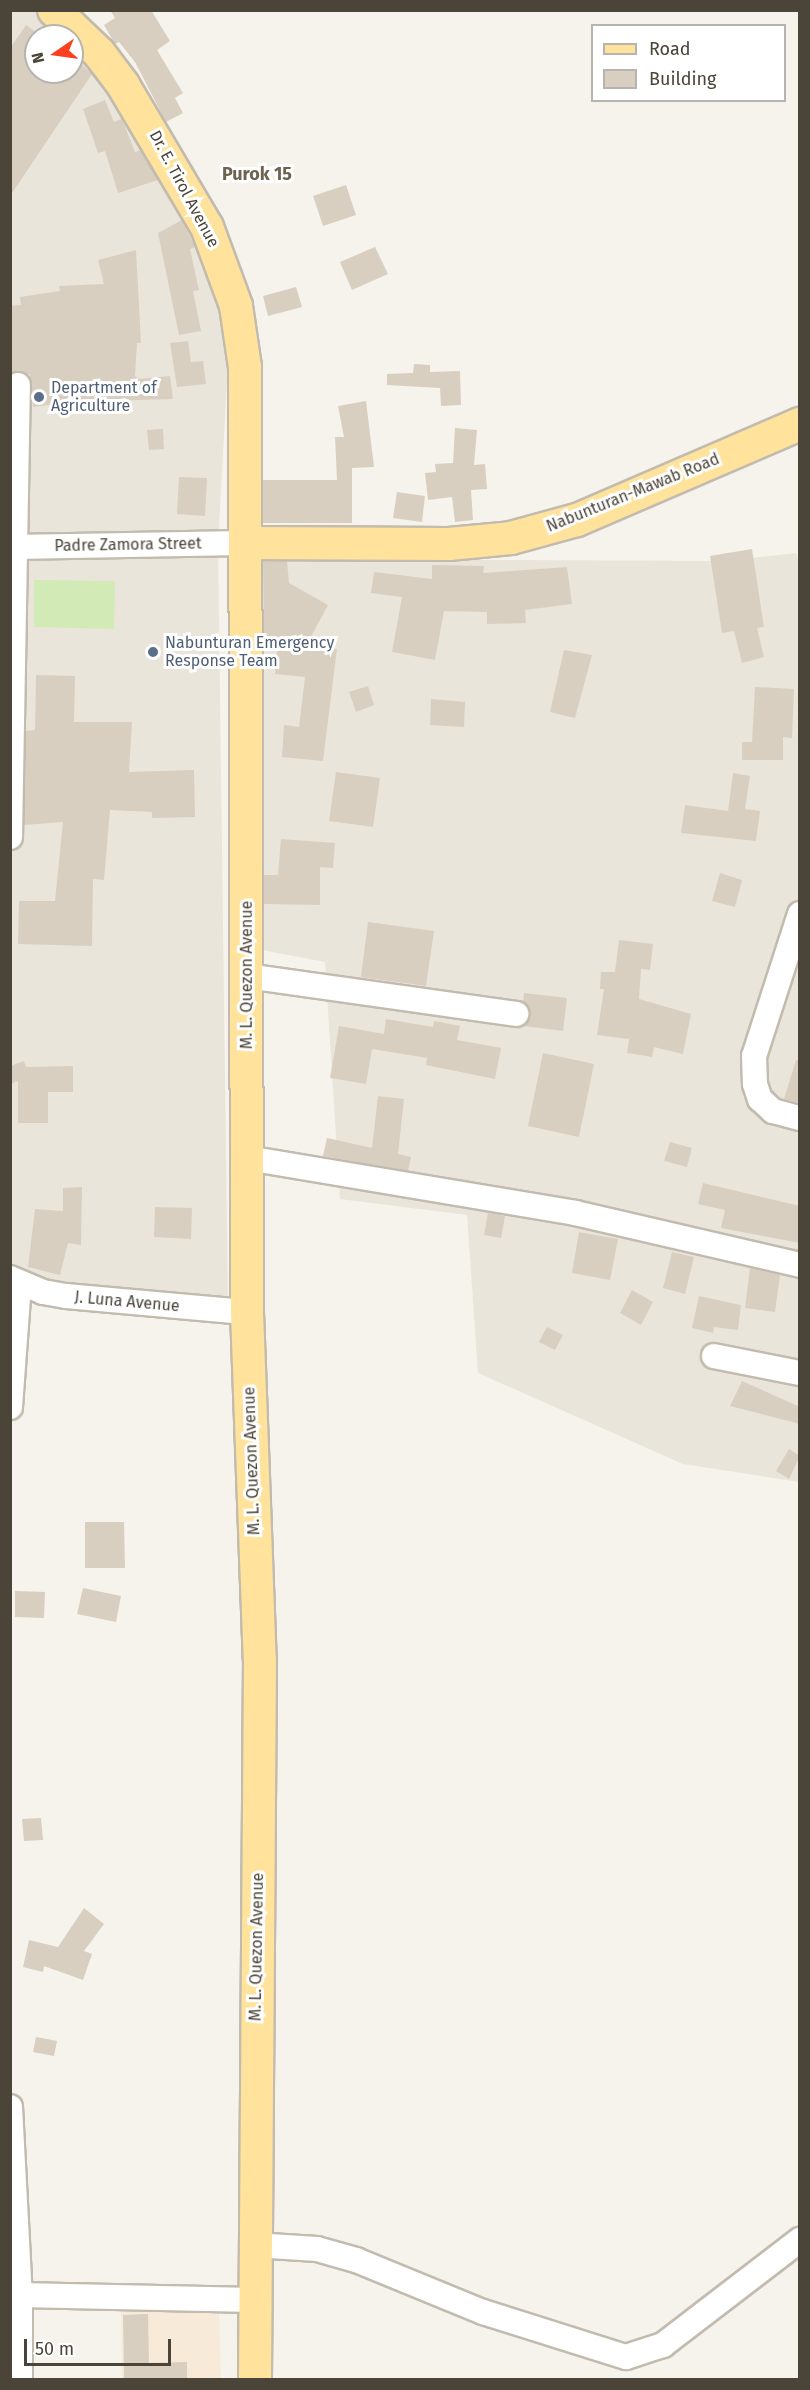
<!DOCTYPE html>
<html>
<head>
<meta charset="utf-8">
<style>
	body { margin:0 }
	#map { position:relative; width:810px; height:2390px; overflow:hidden; background:#f6f3ec; font-family:"Fira Sans",sans-serif }
	div>[style] { position:absolute }
	[style*='--x'] { left:calc(var(--x)*1px); top:calc(var(--y)*1px); width:calc(var(--w)*1px); rotate:calc(var(--a)*1deg) }
	.residential>* { inset:0; background:#eae5da }
	.commercial>* { inset:0; background:#f7ead8 }
	.green>* { inset:0; background:#d2eab5 }
	.building>* { inset:0; background:#d8cfc1 }
	.roads { filter:drop-shadow(2px 0 #c2bbae) drop-shadow(-2px 0 #c2bbae) drop-shadow(0 2px #c2bbae) drop-shadow(0 -2px #c2bbae) }
	.minor>* { height:24px; margin:-12px; padding:0 12px; transform-origin:12px; border-radius:12px; background:#fff }
	.major>* { height:32px; margin:-16px; padding:0 16px; transform-origin:16px; border-radius:16px; background:#ffe39c }
	.dots>* { width:16px; height:16px; translate:-50% -50%; box-sizing:border-box; border:3px solid #fff; border-radius:50% }
	span { translate:-50% -50%; white-space:nowrap; text-align:center; line-height:1.15; -webkit-text-stroke:6px #fff; paint-order:stroke }
	.street-label { font-size:16px; color:#4b4439 }
	.service-label { font-size:16px; color:#4e5e75 }
	.left { translate:0 -50%; text-align:left }
	.neighbourhood-label { font-size:18px; color:#6e6250; font-weight:700 }
	.frame { position:absolute; inset:0; border:12px solid #4b4439; pointer-events:none }
	.legend { position:absolute; left:591px; top:24px; width:195px; height:78px; box-sizing:border-box; background:#fff; border:2px solid #b7b4b0; margin:0; padding:8px 10px; list-style:none; font-size:18px; color:#4b4439 }
	.legend li { display:flex; align-items:center; gap:12px; height:30px }
	.legend b { width:30px; border:2px solid #b7b4b0 }
	.north { position:absolute; left:24px; top:24px; width:60px; height:60px; box-sizing:border-box; background:#fff; border:2px solid #b7b4b0; border-radius:50%; rotate:257deg; font-size:16px; font-weight:700; line-height:24px; text-align:center; color:#4b4439 }
	.north::after { content:''; display:block; margin:auto; width:21px; height:27px; background:#fc3f1d; clip-path:polygon(50% 0,100% 100%,50% 72%,0 100%) }
	.scale { position:absolute; left:24px; top:2339px; width:147px; height:27px; box-sizing:border-box; border:3px solid #4b4439; border-top:0; padding-left:8px; font-size:18px; line-height:21px; white-space:nowrap; color:#4b4439; -webkit-text-stroke:4px #fff; paint-order:stroke }
</style>
</head>
<body>
<div id="map">
	<div class="residential">
		<div style="clip-path:polygon(evenodd,34px 10px,98px 46px,232px 293px,218px 542px,228px 1309px,11px 1287px,10px 11px,34px 10px,36px 36px,72px 36px,72px 72px,36px 72px,36px 36px)"></div>
		<div style="clip-path:polygon(796px 553px,800px 565px,799px 1482px,683px 1464px,478px 1373px,467px 1215px,340px 1199px,325px 962px,252px 948px,261px 559px,725px 561px)"></div>
	</div>
	<div class="commercial">
		<div style="clip-path:polygon(219px 2311px,221px 2379px,122px 2379px,121px 2312px)"></div>
	</div>
	<div class="green">
		<div style="clip-path:polygon(34px 580px,115px 581px,114px 629px,34px 627px)"></div>
	</div>
	<div class="building">
		<div style="clip-path:polygon(110px 10px,151px 10px,170px 41px,157px 50px,183px 93px,175px 98px,183px 113px,166px 122px,135px 62px,119px 42px,115px 44px,104px 25px,115px 18px)"></div>
		<div style="clip-path:polygon(26px 25px,36px 32px,36px 72px,72px 72px,72px 56px,92px 74px,10px 196px,10px 48px)"></div>
		<div style="clip-path:polygon(105px 100px,114px 122px,122px 119px,135px 152px,141px 150px,158px 180px,118px 193px,105px 151px,98px 153px,83px 109px)"></div>
		<div style="clip-path:polygon(346px 185px,356px 215px,323px 226px,313px 196px)"></div>
		<div style="clip-path:polygon(182px 220px,195px 247px,190px 249px,199px 290px,193px 291px,201px 331px,179px 335px,158px 233px)"></div>
		<div style="clip-path:polygon(375px 247px,388px 274px,352px 290px,340px 262px)"></div>
		<div style="clip-path:polygon(136px 250px,141px 343px,137px 343px,135px 376px,139px 379px,170px 376px,173px 399px,70px 402px,33px 407px,30px 374px,10px 373px,10px 306px,21px 305px,20px 297px,60px 291px,59px 286px,104px 284px,98px 260px)"></div>
		<div style="clip-path:polygon(296px 287px,302px 307px,268px 316px,263px 296px)"></div>
		<div style="clip-path:polygon(188px 341px,191px 362px,203px 361px,206px 384px,177px 387px,170px 343px)"></div>
		<div style="clip-path:polygon(414px 364px,430px 365px,430px 372px,460px 371px,461px 405px,441px 406px,440px 388px,387px 385px,387px 374px,413px 373px)"></div>
		<div style="clip-path:polygon(366px 401px,374px 467px,352px 468px,352px 523px,263px 523px,263px 480px,337px 480px,335px 437px,344px 437px,338px 406px)"></div>
		<div style="clip-path:polygon(455px 428px,477px 430px,474px 465px,485px 464px,487px 489px,471px 490px,473px 520px,455px 522px,452px 497px,428px 500px,425px 473px,436px 472px,435px 464px,453px 463px)"></div>
		<div style="clip-path:polygon(163px 429px,164px 449px,149px 450px,147px 430px)"></div>
		<div style="clip-path:polygon(179px 477px,207px 478px,205px 516px,177px 514px)"></div>
		<div style="clip-path:polygon(397px 492px,425px 496px,422px 522px,393px 518px)"></div>
		<div style="clip-path:polygon(752px 549px,764px 627px,757px 628px,764px 657px,742px 663px,734px 631px,722px 633px,710px 556px)"></div>
		<div style="clip-path:polygon(263px 561px,287px 561px,289px 583px,328px 605px,306px 646px,337px 649px,323px 761px,282px 757px,284px 725px,299px 727px,305px 677px,275px 674px,278px 639px,264px 636px)"></div>
		<div style="clip-path:polygon(432px 565px,484px 566px,483px 573px,567px 567px,572px 604px,525px 610px,526px 623px,487px 624px,487px 612px,444px 611px,435px 660px,392px 652px,402px 597px,371px 593px,374px 572px,432px 579px)"></div>
		<div style="clip-path:polygon(564px 650px,592px 655px,575px 718px,550px 712px)"></div>
		<div style="clip-path:polygon(36px 675px,75px 676px,74px 722px,132px 722px,129px 772px,194px 770px,195px 817px,152px 818px,152px 812px,110px 810px,104px 880px,93px 879px,92px 946px,18px 944px,19px 901px,55px 901px,63px 822px,24px 825px,26px 731px,35px 730px)"></div>
		<div style="clip-path:polygon(368px 686px,374px 705px,356px 712px,349px 692px)"></div>
		<div style="clip-path:polygon(755px 687px,794px 689px,792px 738px,783px 737px,783px 760px,742px 760px,742px 742px,752px 742px)"></div>
		<div style="clip-path:polygon(431px 699px,465px 702px,464px 727px,430px 725px)"></div>
		<div style="clip-path:polygon(336px 772px,380px 778px,373px 827px,329px 821px)"></div>
		<div style="clip-path:polygon(733px 773px,750px 776px,745px 809px,760px 811px,756px 841px,681px 833px,685px 805px,728px 811px)"></div>
		<div style="clip-path:polygon(281px 839px,335px 843px,333px 868px,320px 867px,320px 905px,264px 904px,264px 875px,278px 875px)"></div>
		<div style="clip-path:polygon(720px 873px,742px 880px,735px 907px,712px 901px)"></div>
		<div style="clip-path:polygon(368px 922px,434px 931px,426px 986px,361px 977px)"></div>
		<div style="clip-path:polygon(619px 940px,653px 944px,650px 970px,641px 969px,639px 999px,691px 1014px,683px 1054px,654px 1047px,652px 1057px,627px 1053px,629px 1039px,597px 1035px,604px 989px,600px 989px,601px 972px,615px 972px)"></div>
		<div style="clip-path:polygon(524px 993px,567px 998px,563px 1031px,524px 1026px,530px 1015px,523px 1002px)"></div>
		<div style="clip-path:polygon(386px 1019px,433px 1027px,434px 1021px,460px 1026px,457px 1040px,501px 1048px,495px 1079px,426px 1065px,427px 1058px,372px 1049px,366px 1084px,330px 1078px,339px 1026px,384px 1034px)"></div>
		<div style="clip-path:polygon(543px 1053px,594px 1064px,579px 1137px,528px 1126px)"></div>
		<div style="clip-path:polygon(796px 1060px,800px 1061px,800px 1103px,784px 1099px)"></div>
		<div style="clip-path:polygon(24px 1061px,26px 1067px,73px 1066px,73px 1092px,48px 1092px,48px 1123px,18px 1123px,18px 1081px,10px 1084px,10px 1066px)"></div>
		<div style="clip-path:polygon(378px 1096px,404px 1099px,398px 1154px,411px 1157px,408px 1171px,323px 1156px,327px 1138px,372px 1148px)"></div>
		<div style="clip-path:polygon(670px 1142px,692px 1148px,687px 1167px,664px 1161px)"></div>
		<div style="clip-path:polygon(703px 1183px,800px 1206px,800px 1243px,721px 1228px,725px 1210px,698px 1204px)"></div>
		<div style="clip-path:polygon(82px 1187px,81px 1245px,68px 1243px,60px 1275px,28px 1267px,35px 1209px,63px 1211px,63px 1188px)"></div>
		<div style="clip-path:polygon(155px 1207px,192px 1208px,191px 1239px,154px 1237px)"></div>
		<div style="clip-path:polygon(488px 1213px,505px 1216px,501px 1238px,484px 1235px)"></div>
		<div style="clip-path:polygon(579px 1232px,618px 1239px,610px 1280px,572px 1273px)"></div>
		<div style="clip-path:polygon(672px 1252px,694px 1257px,685px 1294px,663px 1288px)"></div>
		<div style="clip-path:polygon(750px 1268px,780px 1275px,775px 1312px,745px 1308px)"></div>
		<div style="clip-path:polygon(632px 1290px,653px 1302px,641px 1325px,620px 1313px)"></div>
		<div style="clip-path:polygon(699px 1296px,741px 1305px,738px 1330px,714px 1327px,713px 1333px,692px 1328px)"></div>
		<div style="clip-path:polygon(547px 1327px,563px 1335px,555px 1350px,539px 1342px)"></div>
		<div style="clip-path:polygon(742px 1381px,800px 1407px,800px 1424px,730px 1406px)"></div>
		<div style="clip-path:polygon(789px 1449px,800px 1456px,789px 1479px,776px 1471px)"></div>
		<div style="clip-path:polygon(85px 1522px,124px 1522px,125px 1568px,85px 1568px)"></div>
		<div style="clip-path:polygon(83px 1588px,121px 1596px,116px 1622px,77px 1614px)"></div>
		<div style="clip-path:polygon(15px 1591px,45px 1592px,44px 1618px,15px 1617px)"></div>
		<div style="clip-path:polygon(41px 1818px,43px 1840px,24px 1841px,22px 1819px)"></div>
		<div style="clip-path:polygon(84px 1908px,104px 1924px,84px 1951px,92px 1954px,83px 1980px,44px 1966px,43px 1972px,23px 1967px,29px 1940px,58px 1947px)"></div>
		<div style="clip-path:polygon(36px 2037px,57px 2041px,54px 2056px,33px 2052px)"></div>
		<div style="clip-path:polygon(148px 2314px,149px 2363px,187px 2362px,187px 2379px,124px 2379px,123px 2315px)"></div>
	</div>
	<div class="roads">
		<div class="minor">
			<div style="--x:10;--y:547;--w:236;--a:-1"></div>
			<div style="--x:10;--y:837;--w:452;--a:-89"></div>
			<div style="--x:800;--y:914;--w:149;--a:107.9"></div>
			<div style="--x:754;--y:1056;--w:28;--a:88"></div>
			<div style="--x:755;--y:1084;--w:16;--a:72"></div>
			<div style="--x:760;--y:1099;--w:18;--a:43"></div>
			<div style="--x:773;--y:1111;--w:28;--a:15"></div>
			<div style="--x:247;--y:976;--w:272;--a:8"></div>
			<div style="--x:247;--y:1158;--w:333;--a:9.5"></div>
			<div style="--x:575;--y:1213;--w:231;--a:13"></div>
			<div style="--x:10;--y:1278;--w:36;--a:23"></div>
			<div style="--x:43;--y:1292;--w:23;--a:10"></div>
			<div style="--x:66;--y:1296;--w:182;--a:5.1"></div>
			<div style="--x:714;--y:1356;--w:88;--a:11.2"></div>
			<div style="--x:10;--y:1407;--w:124;--a:-85.8"></div>
			<div style="--x:10;--y:2107;--w:188;--a:87"></div>
			<div style="--x:20;--y:2295;--w:85;--a:90"></div>
			<div style="--x:254;--y:2245;--w:63;--a:3.6"></div>
			<div style="--x:317;--y:2249;--w:41;--a:15.8"></div>
			<div style="--x:356;--y:2260;--w:137;--a:22.3"></div>
			<div style="--x:483;--y:2312;--w:150;--a:17.5"></div>
			<div style="--x:626;--y:2357;--w:39;--a:-18"></div>
			<div style="--x:663;--y:2345;--w:173;--a:-37.5"></div>
			<div style="--x:20;--y:2295;--w:234;--a:1.2"></div>
		</div>
		<div class="major">
			<div style="--x:54;--y:10;--w:62;--a:43.7"></div>
			<div style="--x:99;--y:53;--w:40;--a:53"></div>
			<div style="--x:123;--y:85;--w:165;--a:59.4"></div>
			<div style="--x:207;--y:227;--w:84;--a:69.8"></div>
			<div style="--x:236;--y:306;--w:62;--a:81.6"></div>
			<div style="--x:245;--y:367;--w:945;--a:89.88"></div>
			<div style="--x:247;--y:1312;--w:348;--a:87.9"></div>
			<div style="--x:260;--y:1660;--w:720;--a:90.4"></div>
			<div style="--x:246;--y:543;--w:203;--a:0.3"></div>
			<div style="--x:449;--y:544;--w:62;--a:-5.5"></div>
			<div style="--x:511;--y:538;--w:68;--a:-15.3"></div>
			<div style="--x:577;--y:520;--w:243;--a:-23.3"></div>
		</div>
	</div>
	<div class="dots">
		<div style="left:39px;top:397px;background:#5c6f8a"></div>
		<div style="left:153px;top:652px;background:#5c6f8a"></div>
	</div>
	<div class="street-label">
		<span style="left:184px;top:189px;rotate:62deg">Dr. E. Tirol Avenue</span>
		<span style="left:633px;top:493px;rotate:-22deg">Nabunturan-Mawab Road</span>
		<span style="left:128px;top:545px;rotate:-1deg">Padre Zamora Street</span>
		<span style="left:247px;top:975px;rotate:-90deg">M. L. Quezon Avenue</span>
		<span style="left:127px;top:1302px;rotate:5deg">J. Luna Avenue</span>
		<span style="left:252px;top:1461px;rotate:-92deg">M. L. Quezon Avenue</span>
		<span style="left:257px;top:1947px;rotate:-89deg">M. L. Quezon Avenue</span>
	</div>
	<div class="service-label">
		<span class="left" style="left:51px;top:397px">Department of<br>Agriculture</span>
		<span class="left" style="left:165px;top:652px">Nabunturan Emergency<br>Response Team</span>
	</div>
	<div class="neighbourhood-label">
		<span style="left:257px;top:174px">Purok 15</span>
	</div>
	<div class="frame"></div>
	<ul class="legend">
	<li><b style="height:8px;background:#ffe39c"></b>Road</li>
	<li><b style="height:16px;background:#d8cfc1"></b>Building</li>
	</ul>
	<div class="north">N</div>
	<div class="scale">50 m</div>
</div>
</body>
</html>
